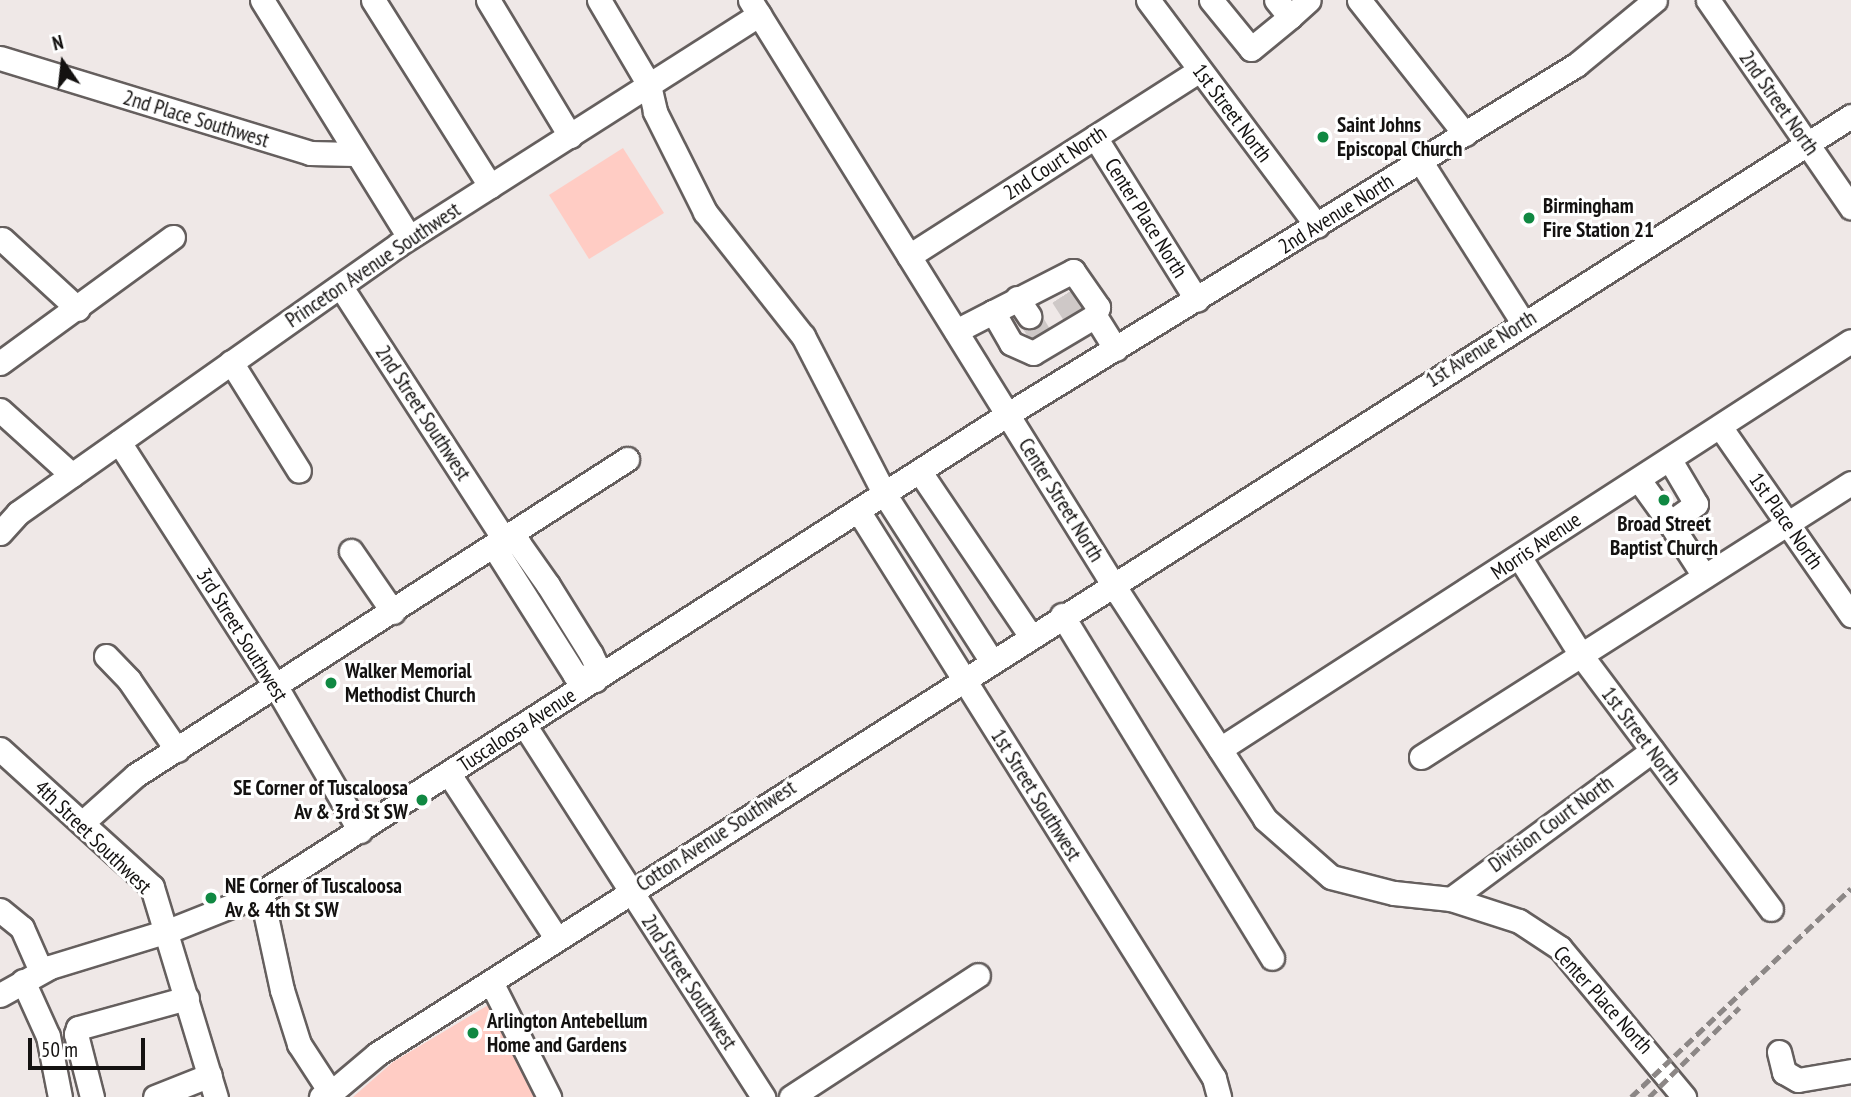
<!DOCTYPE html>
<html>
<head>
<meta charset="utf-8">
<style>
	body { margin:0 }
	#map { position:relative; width:1851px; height:1097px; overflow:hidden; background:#efe8e7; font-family:"PT Sans Narrow",sans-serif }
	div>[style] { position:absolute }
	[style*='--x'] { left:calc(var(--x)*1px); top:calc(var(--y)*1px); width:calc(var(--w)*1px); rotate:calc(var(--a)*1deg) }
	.green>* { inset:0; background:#ffccc4 }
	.minor-tunnel>* { height:23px; margin-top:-11.5px; transform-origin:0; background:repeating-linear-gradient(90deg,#cec8c7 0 23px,transparent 0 34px) }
	.roads { filter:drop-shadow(2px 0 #655f5e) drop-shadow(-2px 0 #655f5e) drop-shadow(0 2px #655f5e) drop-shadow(0 -2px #655f5e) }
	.minor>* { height:23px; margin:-11.5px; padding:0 11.5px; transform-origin:11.5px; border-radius:11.5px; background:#fff }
	.rail>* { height:4.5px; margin-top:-2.25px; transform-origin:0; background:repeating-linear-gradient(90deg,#8c8786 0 10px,transparent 0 15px) }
	.dots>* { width:19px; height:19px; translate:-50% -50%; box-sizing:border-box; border:4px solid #fff; border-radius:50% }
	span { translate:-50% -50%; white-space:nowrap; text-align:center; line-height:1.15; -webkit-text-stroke:6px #fff; paint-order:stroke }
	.street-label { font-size:21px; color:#141211 }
	.poi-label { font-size:21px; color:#141211; font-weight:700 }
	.left { translate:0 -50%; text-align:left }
	.right { translate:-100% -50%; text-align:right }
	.north { position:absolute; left:28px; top:28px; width:70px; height:70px; -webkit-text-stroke:5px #fff; paint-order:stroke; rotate:346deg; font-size:19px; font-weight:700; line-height:28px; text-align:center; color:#141211 }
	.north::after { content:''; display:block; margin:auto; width:24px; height:32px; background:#141211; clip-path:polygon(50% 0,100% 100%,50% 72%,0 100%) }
	.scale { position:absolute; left:28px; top:1038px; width:117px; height:32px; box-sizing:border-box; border:4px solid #141211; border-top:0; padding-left:9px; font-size:21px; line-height:24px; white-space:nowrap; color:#141211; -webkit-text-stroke:5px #fff; paint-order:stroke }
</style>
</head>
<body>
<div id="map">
	<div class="green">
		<div style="clip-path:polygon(623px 148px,664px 213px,589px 259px,549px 195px)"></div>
		<div style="clip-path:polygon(490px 1004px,539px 1097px,353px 1097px,393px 1062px)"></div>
	</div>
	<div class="minor-tunnel">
		<div style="--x:1062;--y:296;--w:27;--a:57"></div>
		<div style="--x:1029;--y:316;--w:29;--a:59"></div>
	</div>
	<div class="roads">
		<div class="minor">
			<div style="--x:262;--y:0;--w:279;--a:58.2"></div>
			<div style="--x:373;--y:0;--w:220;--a:57.8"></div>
			<div style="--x:488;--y:0;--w:159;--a:58.9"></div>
			<div style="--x:599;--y:0;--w:99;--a:59.5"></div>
			<div style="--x:649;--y:85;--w:28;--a:77"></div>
			<div style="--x:655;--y:112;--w:112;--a:63.4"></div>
			<div style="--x:705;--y:212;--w:158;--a:51.7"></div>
			<div style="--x:803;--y:336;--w:179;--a:62.7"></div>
			<div style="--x:885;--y:495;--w:196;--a:57.3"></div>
			<div style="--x:750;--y:0;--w:686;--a:58.16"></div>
			<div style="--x:1112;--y:583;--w:281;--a:57"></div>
			<div style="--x:1265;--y:819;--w:88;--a:41.3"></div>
			<div style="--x:1331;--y:877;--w:65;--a:14.3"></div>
			<div style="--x:1394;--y:893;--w:57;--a:6"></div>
			<div style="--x:1451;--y:899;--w:71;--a:17.9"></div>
			<div style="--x:1519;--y:921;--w:49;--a:33.4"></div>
			<div style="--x:1560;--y:948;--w:194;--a:50.2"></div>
			<div style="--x:1148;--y:0;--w:282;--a:53.2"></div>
			<div style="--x:1211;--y:0;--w:63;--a:50.8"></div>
			<div style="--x:1251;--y:49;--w:50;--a:-39.4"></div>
			<div style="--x:1290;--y:17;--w:22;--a:-129"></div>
			<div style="--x:1359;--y:0;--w:171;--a:51.7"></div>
			<div style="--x:1708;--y:0;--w:252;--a:55.4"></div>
			<div style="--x:1290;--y:17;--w:25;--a:-42"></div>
			<div style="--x:0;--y:58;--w:324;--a:17"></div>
			<div style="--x:310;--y:153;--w:44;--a:1.3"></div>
			<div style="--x:1095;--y:137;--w:192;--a:58"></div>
			<div style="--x:1421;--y:162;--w:191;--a:57.6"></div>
			<div style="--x:2;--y:239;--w:103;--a:42.6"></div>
			<div style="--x:909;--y:256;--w:345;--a:-32.6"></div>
			<div style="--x:341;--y:287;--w:300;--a:57.1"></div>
			<div style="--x:504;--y:539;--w:16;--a:18"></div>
			<div style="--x:519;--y:544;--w:50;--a:54.7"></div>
			<div style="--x:548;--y:585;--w:81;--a:58.1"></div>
			<div style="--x:591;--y:654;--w:14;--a:65"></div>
			<div style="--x:597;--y:667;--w:13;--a:99"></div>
			<div style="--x:595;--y:680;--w:21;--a:-166"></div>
			<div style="--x:575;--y:675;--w:144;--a:-122.3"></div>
			<div style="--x:498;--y:553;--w:15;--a:-67"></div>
			<div style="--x:1017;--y:298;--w:22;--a:56"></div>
			<div style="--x:1095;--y:316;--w:72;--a:149.2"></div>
			<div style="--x:1033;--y:353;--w:24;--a:-156"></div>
			<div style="--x:1011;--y:343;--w:36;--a:-120"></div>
			<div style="--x:993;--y:312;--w:90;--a:-27.1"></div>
			<div style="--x:1073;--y:271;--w:44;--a:55.2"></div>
			<div style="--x:1098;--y:307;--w:9;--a:108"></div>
			<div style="--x:1095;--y:316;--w:39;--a:58"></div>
			<div style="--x:956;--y:331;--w:42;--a:-27.2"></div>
			<div style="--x:231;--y:362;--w:128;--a:58"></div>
			<div style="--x:0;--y:363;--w:214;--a:-36.1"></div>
			<div style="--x:0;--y:410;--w:97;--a:42.1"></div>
			<div style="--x:1721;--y:428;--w:228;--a:55.2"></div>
			<div style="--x:119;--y:442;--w:289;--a:57.3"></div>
			<div style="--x:275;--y:685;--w:169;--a:59.8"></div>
			<div style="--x:1670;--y:460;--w:51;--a:59.4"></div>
			<div style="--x:1696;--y:504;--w:32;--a:144"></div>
			<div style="--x:1670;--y:523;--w:63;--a:57.3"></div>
			<div style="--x:920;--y:472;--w:197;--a:56"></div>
			<div style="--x:1639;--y:480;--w:53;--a:54.2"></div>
			<div style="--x:859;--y:512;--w:668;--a:57.9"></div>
			<div style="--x:1214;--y:1078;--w:20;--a:75"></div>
			<div style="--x:0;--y:533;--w:27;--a:-48"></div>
			<div style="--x:18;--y:513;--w:466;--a:-35.2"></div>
			<div style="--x:399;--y:244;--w:427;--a:-32.5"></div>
			<div style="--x:351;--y:551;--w:74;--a:55.5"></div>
			<div style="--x:1520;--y:558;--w:115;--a:57.8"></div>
			<div style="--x:1581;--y:655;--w:317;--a:53.2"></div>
			<div style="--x:1062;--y:615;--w:402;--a:58.5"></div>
			<div style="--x:106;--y:656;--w:33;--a:46"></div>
			<div style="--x:129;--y:680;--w:85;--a:55.6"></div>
			<div style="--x:525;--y:726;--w:441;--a:57.3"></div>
			<div style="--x:0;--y:749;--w:205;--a:42.2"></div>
			<div style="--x:152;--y:887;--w:220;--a:73.1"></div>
			<div style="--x:1220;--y:749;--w:751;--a:-32.89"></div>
			<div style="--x:1421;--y:757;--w:510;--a:-32.51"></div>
			<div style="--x:449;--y:774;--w:197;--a:56.8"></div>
			<div style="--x:82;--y:823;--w:72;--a:-41.6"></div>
			<div style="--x:136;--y:775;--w:584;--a:-32.76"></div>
			<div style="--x:261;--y:893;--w:99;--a:77.8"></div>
			<div style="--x:282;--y:990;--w:57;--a:72.5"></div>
			<div style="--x:299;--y:1044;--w:59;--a:56.9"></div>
			<div style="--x:331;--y:1093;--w:11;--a:158"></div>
			<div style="--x:1451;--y:899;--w:250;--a:-36.4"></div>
			<div style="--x:0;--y:910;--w:28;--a:39"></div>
			<div style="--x:22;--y:928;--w:47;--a:66.2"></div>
			<div style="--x:23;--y:981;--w:60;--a:65.6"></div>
			<div style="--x:48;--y:1036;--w:62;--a:78.9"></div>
			<div style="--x:491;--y:982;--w:129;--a:63.2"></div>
			<div style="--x:0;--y:995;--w:57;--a:-29.2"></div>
			<div style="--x:50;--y:967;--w:123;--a:-17"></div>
			<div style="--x:168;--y:931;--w:95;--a:-21.7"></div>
			<div style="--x:256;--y:896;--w:893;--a:-32.66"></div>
			<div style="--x:1008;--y:414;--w:667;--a:-31.57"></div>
			<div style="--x:1576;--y:65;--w:102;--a:-39.4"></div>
			<div style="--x:1779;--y:1052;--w:21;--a:76"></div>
			<div style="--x:1784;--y:1072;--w:16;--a:30"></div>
			<div style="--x:1798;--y:1080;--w:54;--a:-9.6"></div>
			<div style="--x:92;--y:1097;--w:65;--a:-104.3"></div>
			<div style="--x:76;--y:1034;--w:6;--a:-72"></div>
			<div style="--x:78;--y:1028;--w:113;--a:-15.4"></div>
			<div style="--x:155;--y:1097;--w:59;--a:-21.8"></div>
			<div style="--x:326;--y:1097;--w:67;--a:-40.1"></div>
			<div style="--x:377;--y:1054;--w:1747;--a:-32.47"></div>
			<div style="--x:791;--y:1097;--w:223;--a:-33.1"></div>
		</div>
	</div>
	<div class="rail">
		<div style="--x:1631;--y:1097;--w:303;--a:-43.5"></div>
		<div style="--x:1649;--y:1097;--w:127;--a:-44.7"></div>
	</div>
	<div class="dots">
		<div style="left:1323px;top:137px;background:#108842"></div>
		<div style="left:1529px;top:218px;background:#108842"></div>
		<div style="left:1664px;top:500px;background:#108842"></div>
		<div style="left:331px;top:683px;background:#108842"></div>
		<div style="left:422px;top:800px;background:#108842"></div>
		<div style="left:211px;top:898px;background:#108842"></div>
		<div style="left:473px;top:1033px;background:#108842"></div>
	</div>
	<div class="street-label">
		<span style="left:1779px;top:103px;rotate:55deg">2nd Street North</span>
		<span style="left:1232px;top:113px;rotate:53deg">1st Street North</span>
		<span style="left:196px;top:119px;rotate:17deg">2nd Place Southwest</span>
		<span style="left:1055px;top:163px;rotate:-33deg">2nd Court North</span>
		<span style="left:1336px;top:214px;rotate:-32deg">2nd Avenue North</span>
		<span style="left:1146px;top:218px;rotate:58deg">Center Place North</span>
		<span style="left:373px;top:265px;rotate:-34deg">Princeton Avenue Southwest</span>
		<span style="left:1481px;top:349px;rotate:-32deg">1st Avenue North</span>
		<span style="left:423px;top:413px;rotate:57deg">2nd Street Southwest</span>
		<span style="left:1061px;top:500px;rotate:58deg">Center Street North</span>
		<span style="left:1786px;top:521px;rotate:55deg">1st Place North</span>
		<span style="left:1536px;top:546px;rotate:-34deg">Morris Avenue</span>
		<span style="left:242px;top:635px;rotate:58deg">3rd Street Southwest</span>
		<span style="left:517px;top:730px;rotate:-33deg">Tuscaloosa Avenue</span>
		<span style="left:1641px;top:736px;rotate:53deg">1st Street North</span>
		<span style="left:1036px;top:795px;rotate:58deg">1st Street Southwest</span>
		<span style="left:1551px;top:824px;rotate:-36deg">Division Court North</span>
		<span style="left:716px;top:836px;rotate:-33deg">Cotton Avenue Southwest</span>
		<span style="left:93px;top:837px;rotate:44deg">4th Street Southwest</span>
		<span style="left:689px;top:982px;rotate:57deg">2nd Street Southwest</span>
		<span style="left:1603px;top:1000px;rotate:48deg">Center Place North</span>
	</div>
	<div class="poi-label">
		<span class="left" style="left:1337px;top:137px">Saint Johns<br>Episcopal Church</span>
		<span class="left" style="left:1543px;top:218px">Birmingham<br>Fire Station 21</span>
		<span style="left:1664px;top:536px">Broad Street<br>Baptist Church</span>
		<span class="left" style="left:345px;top:683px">Walker Memorial<br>Methodist Church</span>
		<span class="right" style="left:408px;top:800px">SE Corner of Tuscaloosa<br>Av &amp; 3rd St SW</span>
		<span class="left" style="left:225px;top:898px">NE Corner of Tuscaloosa<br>Av &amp; 4th St SW</span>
		<span class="left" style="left:487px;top:1033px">Arlington Antebellum<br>Home and Gardens</span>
	</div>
	<div class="north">N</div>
	<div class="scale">50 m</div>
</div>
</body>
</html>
